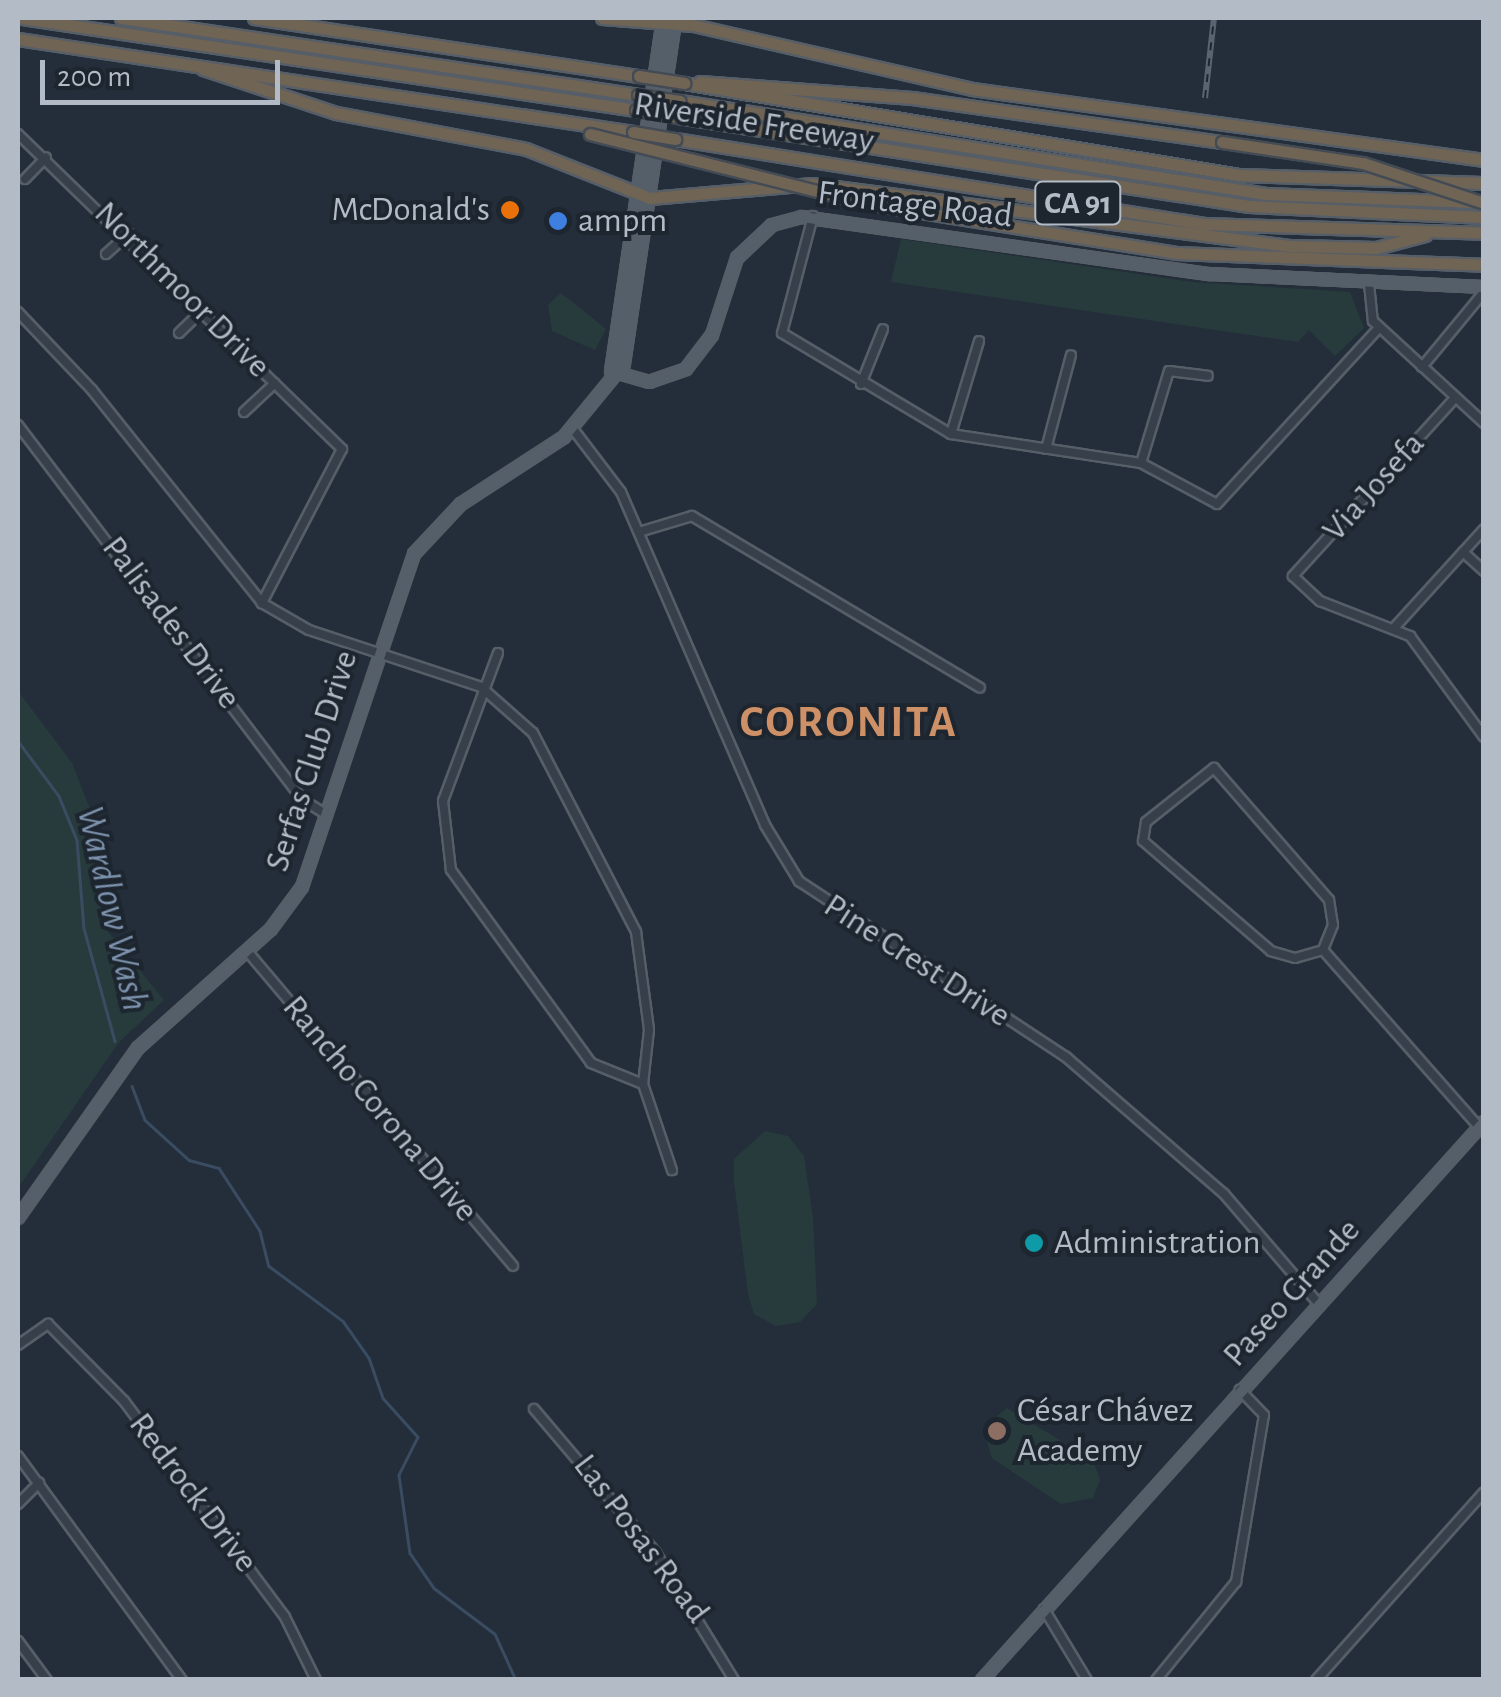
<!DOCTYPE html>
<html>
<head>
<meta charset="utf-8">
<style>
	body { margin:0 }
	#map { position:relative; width:1501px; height:1697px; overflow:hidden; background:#242e3a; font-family:"Alegreya Sans",sans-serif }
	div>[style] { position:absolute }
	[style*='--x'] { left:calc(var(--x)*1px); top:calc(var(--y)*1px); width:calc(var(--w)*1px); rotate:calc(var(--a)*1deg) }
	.green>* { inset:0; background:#273b3c }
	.stream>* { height:2.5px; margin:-1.25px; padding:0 1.25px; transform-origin:1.25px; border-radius:1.25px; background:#3a4c62 }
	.roads { filter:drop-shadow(2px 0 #565e68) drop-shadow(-2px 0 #565e68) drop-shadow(0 2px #565e68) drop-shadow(0 -2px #565e68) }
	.minor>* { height:8px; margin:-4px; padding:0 4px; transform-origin:4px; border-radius:4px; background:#37404a }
	.major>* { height:10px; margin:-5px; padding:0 5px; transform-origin:5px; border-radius:5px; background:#555f6a }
	.highway>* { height:11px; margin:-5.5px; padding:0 5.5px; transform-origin:5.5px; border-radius:5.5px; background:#706455 }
	.rail>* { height:6px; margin-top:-3px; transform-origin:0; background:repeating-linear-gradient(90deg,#1d252f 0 8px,#5a6471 0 16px); box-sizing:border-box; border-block:2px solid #5a6471 }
	.bridges { filter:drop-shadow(2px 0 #434b55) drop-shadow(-2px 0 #434b55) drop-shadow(0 2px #434b55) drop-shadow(0 -2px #434b55) }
	.highway-bridge>* { height:11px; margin:-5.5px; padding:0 5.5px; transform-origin:5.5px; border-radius:5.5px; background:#706455 }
	.dots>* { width:28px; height:28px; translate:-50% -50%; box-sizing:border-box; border:5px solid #1d252f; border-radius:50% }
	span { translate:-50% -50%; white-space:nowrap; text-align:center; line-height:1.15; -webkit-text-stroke:8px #1d252f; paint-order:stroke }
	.shield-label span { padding:2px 8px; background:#1d252f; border:2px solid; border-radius:8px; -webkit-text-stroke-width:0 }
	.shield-label { font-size:32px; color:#b3bbc6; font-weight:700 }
	.street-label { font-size:35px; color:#b3bbc6 }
	.poi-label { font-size:35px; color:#b3bbc6 }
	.right { translate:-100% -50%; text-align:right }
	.left { translate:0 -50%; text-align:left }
	.water-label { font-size:38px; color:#7c92ac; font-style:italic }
	.district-label { font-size:45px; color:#ce9066; font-weight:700; letter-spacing:2.5px }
	.frame { position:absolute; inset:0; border:20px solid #b3bbc6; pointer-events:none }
	.scale { position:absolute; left:40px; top:60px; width:240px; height:45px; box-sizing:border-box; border:5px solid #b3bbc6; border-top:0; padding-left:12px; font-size:30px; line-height:35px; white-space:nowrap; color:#b3bbc6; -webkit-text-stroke:8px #1d252f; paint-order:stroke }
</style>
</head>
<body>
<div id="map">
	<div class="green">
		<div style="clip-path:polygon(901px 239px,1192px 282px,1350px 292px,1364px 328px,1335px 356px,1309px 330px,1298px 342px,891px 282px)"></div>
		<div style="clip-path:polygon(561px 293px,606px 329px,595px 350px,552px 331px,548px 305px)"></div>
		<div style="clip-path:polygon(18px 691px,72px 763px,93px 817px,105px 928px,164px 1000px,119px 1042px,18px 1188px)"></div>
		<div style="clip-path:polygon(765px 1131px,788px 1136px,804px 1156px,813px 1218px,817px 1304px,800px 1322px,776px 1326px,754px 1314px,748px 1294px,734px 1181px,734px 1159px)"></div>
		<div style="clip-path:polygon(1007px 1408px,1093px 1460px,1100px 1480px,1093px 1498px,1061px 1504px,992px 1458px,983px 1428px)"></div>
	</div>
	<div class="stream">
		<div style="--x:18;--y:741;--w:69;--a:53.3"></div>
		<div style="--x:59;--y:796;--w:48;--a:67.8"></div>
		<div style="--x:77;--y:840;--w:88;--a:85.5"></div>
		<div style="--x:84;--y:928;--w:117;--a:74.7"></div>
		<div style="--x:132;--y:1086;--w:36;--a:69"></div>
		<div style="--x:145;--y:1120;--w:59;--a:42.3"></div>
		<div style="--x:189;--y:1160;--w:31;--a:15"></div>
		<div style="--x:219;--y:1168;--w:75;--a:56.9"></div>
		<div style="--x:260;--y:1231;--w:36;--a:76"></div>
		<div style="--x:269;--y:1266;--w:92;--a:36.6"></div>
		<div style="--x:343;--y:1321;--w:45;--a:54.9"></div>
		<div style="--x:369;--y:1358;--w:42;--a:70.7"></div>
		<div style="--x:383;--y:1398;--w:52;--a:48.1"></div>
		<div style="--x:418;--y:1437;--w:42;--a:116.6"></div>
		<div style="--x:399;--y:1475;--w:79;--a:82"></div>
		<div style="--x:410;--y:1553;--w:42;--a:55.6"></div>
		<div style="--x:434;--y:1588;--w:76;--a:37"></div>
		<div style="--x:495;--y:1634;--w:51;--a:65.5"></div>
	</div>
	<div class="roads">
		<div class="minor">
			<div style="--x:18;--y:134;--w:452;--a:44.2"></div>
			<div style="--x:342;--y:449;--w:174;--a:117.5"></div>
			<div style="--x:25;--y:179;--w:30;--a:-46"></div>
			<div style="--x:813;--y:216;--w:121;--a:104.8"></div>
			<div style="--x:782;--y:333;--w:197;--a:30.9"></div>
			<div style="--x:951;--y:434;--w:192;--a:8.7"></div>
			<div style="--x:1141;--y:463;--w:86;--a:28.3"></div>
			<div style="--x:1217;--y:504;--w:239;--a:-47.4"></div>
			<div style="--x:106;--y:254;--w:31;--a:-42"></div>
			<div style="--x:1369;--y:284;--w:37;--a:84"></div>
			<div style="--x:1373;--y:321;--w:151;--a:42.6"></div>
			<div style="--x:18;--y:312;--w:108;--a:46.5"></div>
			<div style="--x:92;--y:390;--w:273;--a:51.4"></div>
			<div style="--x:262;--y:603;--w:54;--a:29.9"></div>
			<div style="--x:309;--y:630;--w:181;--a:18.3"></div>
			<div style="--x:481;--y:687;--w:69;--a:41.5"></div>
			<div style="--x:533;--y:733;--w:224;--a:62.6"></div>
			<div style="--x:636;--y:932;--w:99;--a:82.4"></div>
			<div style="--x:649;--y:1030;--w:54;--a:96.3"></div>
			<div style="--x:643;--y:1084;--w:91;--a:71.4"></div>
			<div style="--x:179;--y:333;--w:35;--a:-44"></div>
			<div style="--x:1422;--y:367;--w:97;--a:-50.4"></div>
			<div style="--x:861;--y:384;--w:59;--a:-68.2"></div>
			<div style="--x:1455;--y:398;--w:241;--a:132.3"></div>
			<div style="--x:1293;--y:576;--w:37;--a:43"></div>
			<div style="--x:1320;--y:601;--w:97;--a:21.3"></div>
			<div style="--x:1410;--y:636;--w:125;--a:53.8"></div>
			<div style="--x:244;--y:412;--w:42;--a:-43.1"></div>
			<div style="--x:18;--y:425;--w:471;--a:52.8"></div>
			<div style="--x:303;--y:800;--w:28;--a:32"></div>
			<div style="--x:573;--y:429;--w:79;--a:52.7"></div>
			<div style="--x:621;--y:492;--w:363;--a:66.6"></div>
			<div style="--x:765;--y:825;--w:66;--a:58.7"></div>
			<div style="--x:799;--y:881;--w:320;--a:33.4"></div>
			<div style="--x:1066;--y:1057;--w:209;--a:40.9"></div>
			<div style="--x:1224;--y:1194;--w:145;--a:49.2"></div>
			<div style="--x:951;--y:434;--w:97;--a:-73.2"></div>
			<div style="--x:1046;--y:449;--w:97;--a:-75.1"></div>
			<div style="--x:1141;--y:463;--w:96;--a:-73.1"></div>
			<div style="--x:1169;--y:371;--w:39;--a:7"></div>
			<div style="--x:639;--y:532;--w:55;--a:-16.8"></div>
			<div style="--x:692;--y:516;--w:335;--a:30.8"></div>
			<div style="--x:1463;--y:552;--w:28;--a:42"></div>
			<div style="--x:1394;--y:628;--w:134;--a:-47.7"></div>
			<div style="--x:498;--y:653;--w:158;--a:110.4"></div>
			<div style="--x:443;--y:801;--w:69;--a:83.4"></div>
			<div style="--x:451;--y:870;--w:238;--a:54"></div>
			<div style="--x:591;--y:1063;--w:56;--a:22"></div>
			<div style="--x:1214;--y:768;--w:175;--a:48.9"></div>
			<div style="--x:1329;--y:900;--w:25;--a:81"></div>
			<div style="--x:1333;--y:925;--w:27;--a:112"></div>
			<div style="--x:1323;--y:950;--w:29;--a:164"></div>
			<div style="--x:1295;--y:958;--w:25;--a:-164"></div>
			<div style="--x:1271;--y:951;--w:169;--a:-139.3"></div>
			<div style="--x:1143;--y:841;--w:19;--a:-81"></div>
			<div style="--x:1146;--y:822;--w:87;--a:-38.5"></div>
			<div style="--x:1323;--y:950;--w:236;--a:48.6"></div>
			<div style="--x:247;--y:951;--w:412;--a:49.8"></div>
			<div style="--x:18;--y:1345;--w:37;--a:-35"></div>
			<div style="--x:48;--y:1324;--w:108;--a:45.4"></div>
			<div style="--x:124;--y:1401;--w:269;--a:53.3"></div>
			<div style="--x:285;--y:1617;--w:70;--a:63.8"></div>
			<div style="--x:534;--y:1409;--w:189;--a:49.7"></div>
			<div style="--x:656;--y:1553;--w:149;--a:58.4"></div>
			<div style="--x:18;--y:1456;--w:278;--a:53.8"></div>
			<div style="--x:18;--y:1504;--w:30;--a:-45"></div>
			<div style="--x:1044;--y:1609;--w:83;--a:58.8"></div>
			<div style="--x:18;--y:1641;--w:49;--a:53.4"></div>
			<div style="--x:1156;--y:1680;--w:127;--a:-50.8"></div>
			<div style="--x:1236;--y:1582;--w:169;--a:-80.5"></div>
			<div style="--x:1264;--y:1415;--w:35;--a:-134"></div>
			<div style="--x:1316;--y:1680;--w:252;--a:-48.2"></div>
		</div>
		<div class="major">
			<div style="--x:611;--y:371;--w:40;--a:16"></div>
			<div style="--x:649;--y:382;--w:39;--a:-19"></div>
			<div style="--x:686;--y:369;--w:43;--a:-52.6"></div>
			<div style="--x:712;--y:335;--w:81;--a:-72"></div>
			<div style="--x:737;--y:258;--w:48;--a:-43.3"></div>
			<div style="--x:772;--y:225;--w:31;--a:-15"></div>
			<div style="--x:802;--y:217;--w:412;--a:8"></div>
			<div style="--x:1210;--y:274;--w:274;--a:2.7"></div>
			<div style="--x:611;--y:371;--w:357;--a:-81.6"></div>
			<div style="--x:18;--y:1218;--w:208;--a:-54.8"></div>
			<div style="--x:138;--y:1048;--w:178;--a:-41.8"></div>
			<div style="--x:271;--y:929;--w:52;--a:-53.6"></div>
			<div style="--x:302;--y:887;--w:351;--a:-71.4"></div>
			<div style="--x:414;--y:554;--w:69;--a:-46.8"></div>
			<div style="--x:461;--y:504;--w:123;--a:-33"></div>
			<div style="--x:564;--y:437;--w:94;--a:-50.6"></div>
			<div style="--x:624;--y:364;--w:350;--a:-81.5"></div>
			<div style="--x:982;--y:1680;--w:751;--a:-48.02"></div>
		</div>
		<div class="highway">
			<div style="--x:22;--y:18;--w:621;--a:8.52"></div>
			<div style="--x:121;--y:18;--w:523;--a:8.47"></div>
			<div style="--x:254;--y:18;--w:389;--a:8.6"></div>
			<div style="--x:602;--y:18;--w:91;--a:4.4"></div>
			<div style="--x:693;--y:25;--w:286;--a:12.9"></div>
			<div style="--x:972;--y:89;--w:517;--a:7.89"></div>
			<div style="--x:18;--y:39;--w:622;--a:8.6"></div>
			<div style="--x:203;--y:69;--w:140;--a:18.3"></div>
			<div style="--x:336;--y:113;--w:193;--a:10.7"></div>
			<div style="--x:526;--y:149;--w:133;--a:21.6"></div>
			<div style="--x:650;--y:198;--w:163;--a:-4.9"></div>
			<div style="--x:812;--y:184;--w:481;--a:7.4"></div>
			<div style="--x:1289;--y:246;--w:87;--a:1.3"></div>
			<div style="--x:1376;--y:248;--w:51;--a:-14.9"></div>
			<div style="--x:700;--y:82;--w:213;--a:4.3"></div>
			<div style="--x:912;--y:98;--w:313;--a:8.1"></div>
			<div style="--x:684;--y:83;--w:563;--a:9.41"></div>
			<div style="--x:1239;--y:175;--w:245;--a:1.9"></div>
			<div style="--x:680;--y:101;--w:593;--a:9.02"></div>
			<div style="--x:1266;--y:194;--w:213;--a:2.2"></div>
			<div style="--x:678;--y:117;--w:578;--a:8.86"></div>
			<div style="--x:1249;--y:206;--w:235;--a:2.7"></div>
			<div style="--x:675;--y:139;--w:536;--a:9.13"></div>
			<div style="--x:1204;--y:224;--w:280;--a:1.8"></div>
			<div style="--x:865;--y:203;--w:315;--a:9.1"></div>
			<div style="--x:1176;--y:253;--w:308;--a:2.2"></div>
		</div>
	</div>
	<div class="rail">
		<div style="--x:1205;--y:98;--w:81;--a:-83.6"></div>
	</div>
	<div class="bridges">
		<div class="highway-bridge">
			<div style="--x:639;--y:76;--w:46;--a:8.8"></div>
			<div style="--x:638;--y:95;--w:42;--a:8.1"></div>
			<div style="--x:636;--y:110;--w:43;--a:9.5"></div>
			<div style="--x:633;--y:132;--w:43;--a:9.5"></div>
			<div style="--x:590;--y:134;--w:284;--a:14.1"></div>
			<div style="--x:1222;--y:142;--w:143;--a:8.5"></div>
			<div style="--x:1363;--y:163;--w:127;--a:18.3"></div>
		</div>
	</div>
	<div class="dots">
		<div style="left:510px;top:210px;background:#e8710a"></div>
		<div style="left:558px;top:221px;background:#3f7fe0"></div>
		<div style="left:1034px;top:1243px;background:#0f9aa8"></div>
		<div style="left:997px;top:1431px;background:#8d6e63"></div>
	</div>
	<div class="shield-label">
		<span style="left:1078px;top:203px">CA 91</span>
	</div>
	<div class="street-label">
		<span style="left:754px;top:123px;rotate:9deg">Riverside Freeway</span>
		<span style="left:915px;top:205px;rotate:7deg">Frontage Road</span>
		<span style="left:182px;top:290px;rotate:45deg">Northmoor Drive</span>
		<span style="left:1374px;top:487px;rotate:-48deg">Via Josefa</span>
		<span style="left:171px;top:623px;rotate:53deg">Palisades Drive</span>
		<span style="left:312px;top:761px;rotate:-72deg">Serfas Club Drive</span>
		<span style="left:917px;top:961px;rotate:33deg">Pine Crest Drive</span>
		<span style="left:380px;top:1109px;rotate:50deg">Rancho Corona Drive</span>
		<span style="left:1292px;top:1293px;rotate:-48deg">Paseo Grande</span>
		<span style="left:193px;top:1493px;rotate:53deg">Redrock Drive</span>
		<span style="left:641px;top:1539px;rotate:53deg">Las Posas Road</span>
	</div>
	<div class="poi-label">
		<span class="right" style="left:490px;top:210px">McDonald's</span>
		<span class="left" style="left:578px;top:221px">ampm</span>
		<span class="left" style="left:1054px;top:1243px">Administration</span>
		<span class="left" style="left:1017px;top:1431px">César Chávez<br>Academy</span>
	</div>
	<div class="water-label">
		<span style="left:111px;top:909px;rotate:77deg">Wardlow Wash</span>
	</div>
	<div class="district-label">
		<span style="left:849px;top:723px">CORONITA</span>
	</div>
	<div class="frame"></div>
	<div class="scale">200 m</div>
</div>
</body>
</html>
